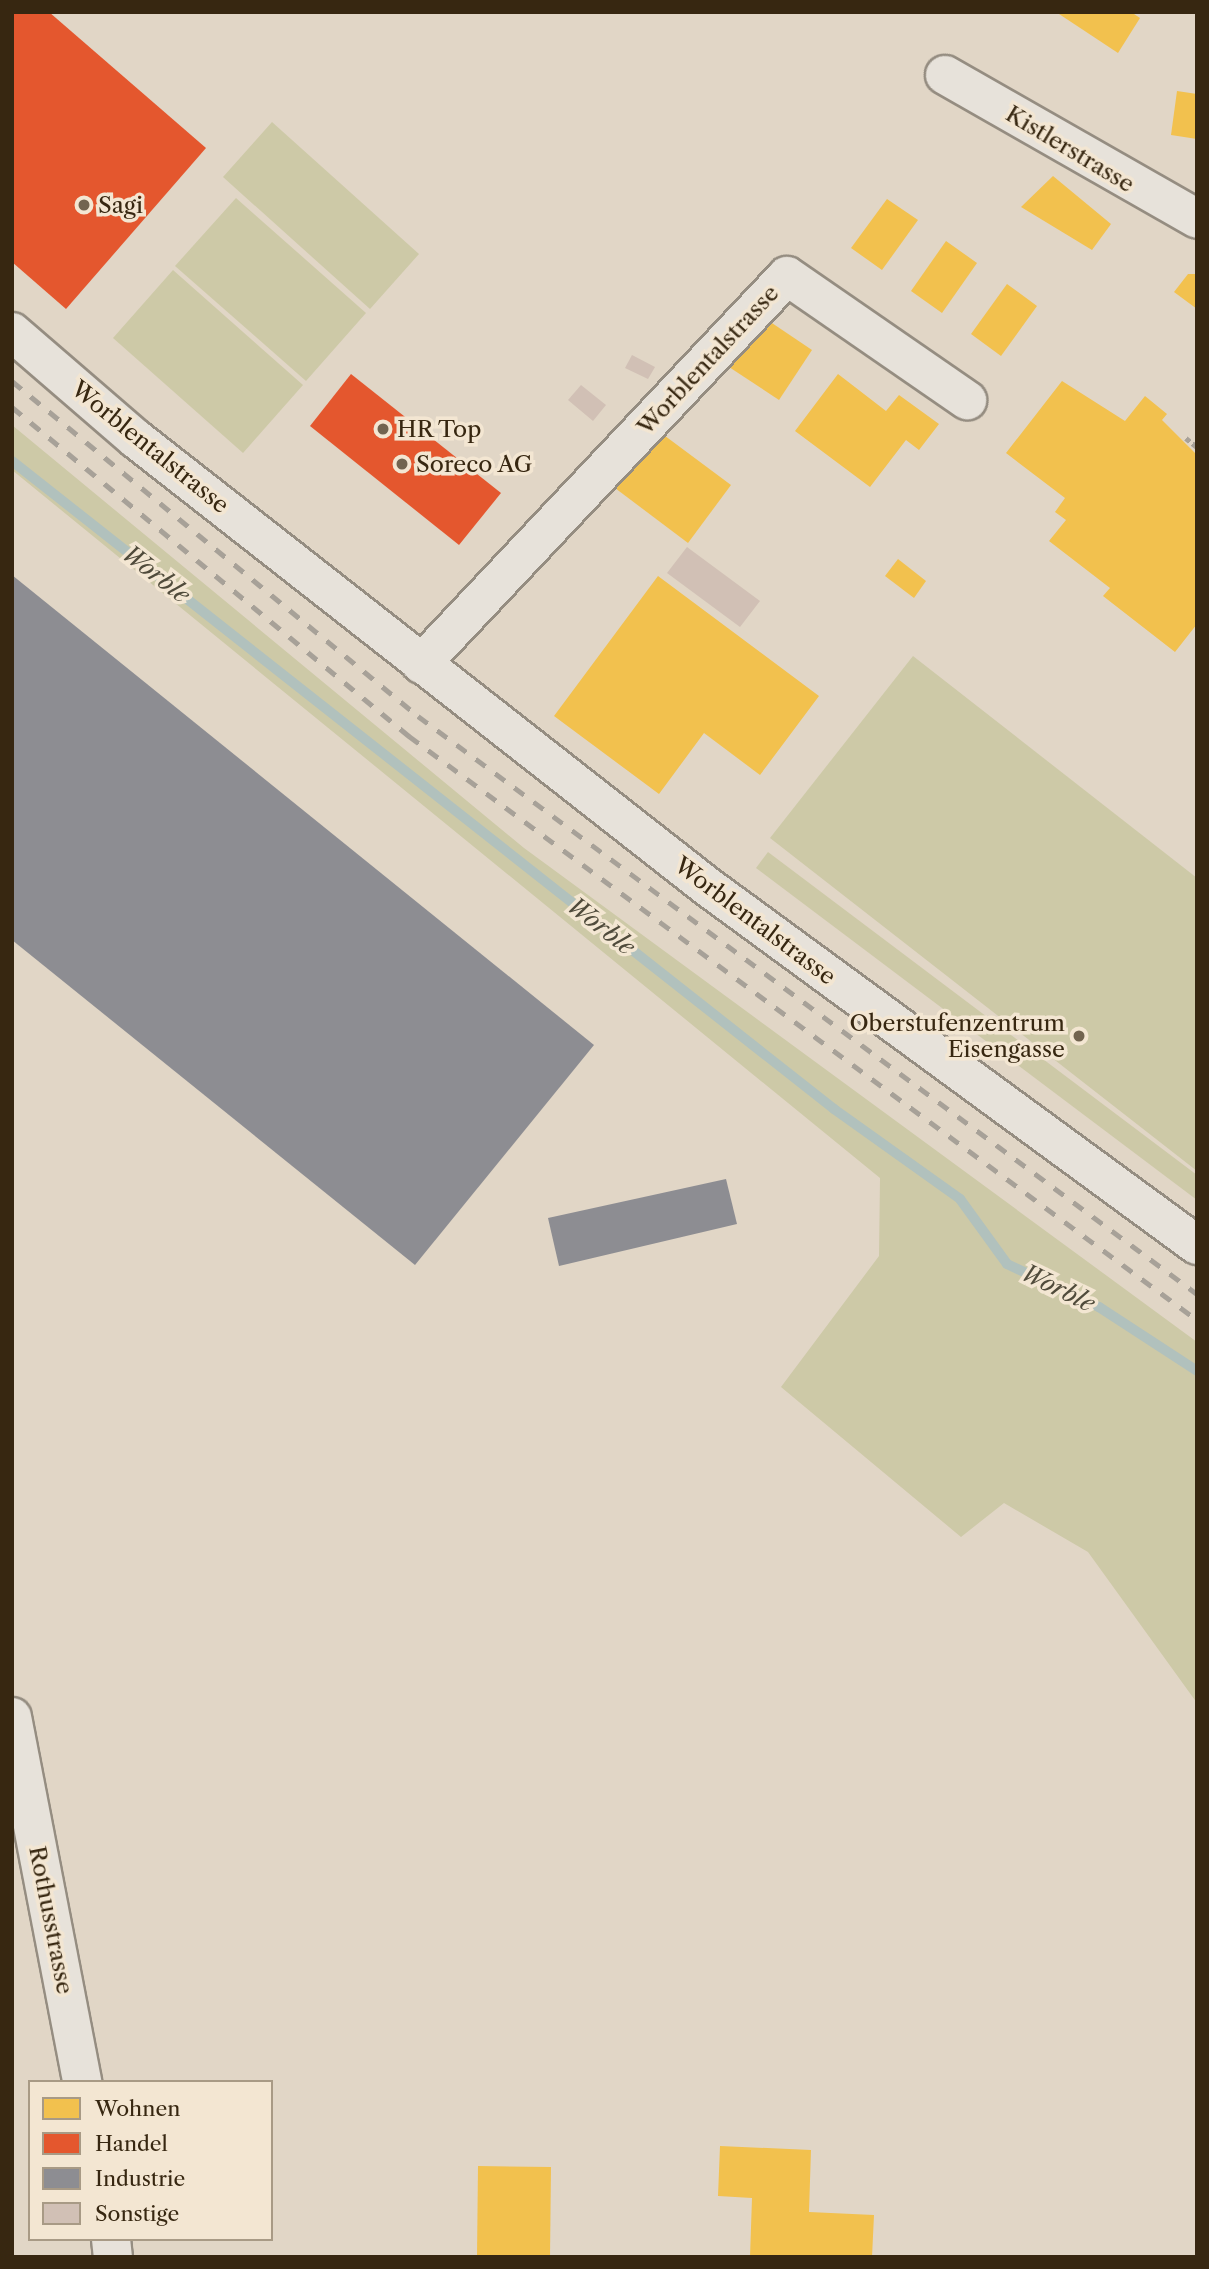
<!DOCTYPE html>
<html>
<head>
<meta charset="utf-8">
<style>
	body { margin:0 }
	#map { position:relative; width:1209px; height:2269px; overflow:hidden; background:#e1d6c6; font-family:"Libre Caslon Text",serif }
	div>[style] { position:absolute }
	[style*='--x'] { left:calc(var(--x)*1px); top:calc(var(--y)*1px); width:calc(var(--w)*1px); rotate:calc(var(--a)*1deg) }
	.green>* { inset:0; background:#cdc9a7 }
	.homes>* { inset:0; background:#f2c14e }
	.shops>* { inset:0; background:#e4572e }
	.industry>* { inset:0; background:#8d8d92 }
	.stream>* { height:10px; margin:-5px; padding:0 5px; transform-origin:5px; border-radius:5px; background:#b1c1bd }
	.building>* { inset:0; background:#d1c0b5 }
	.path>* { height:4.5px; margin-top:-2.25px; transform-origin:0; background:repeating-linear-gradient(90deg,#a7a198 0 5px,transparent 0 8.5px) }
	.roads { filter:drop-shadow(2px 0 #958d81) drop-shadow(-2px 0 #958d81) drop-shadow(0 2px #958d81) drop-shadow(0 -2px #958d81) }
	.minor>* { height:38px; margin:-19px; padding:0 19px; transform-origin:19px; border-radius:19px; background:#e7e2da }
	.secondary>* { height:38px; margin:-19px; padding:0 19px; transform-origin:19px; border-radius:19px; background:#e7e2da }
	.rail>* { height:5px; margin-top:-2.5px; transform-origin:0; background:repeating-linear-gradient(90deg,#a7a198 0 12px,transparent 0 24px) }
	.dots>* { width:19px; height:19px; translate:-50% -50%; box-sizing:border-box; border:4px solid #f3e6d2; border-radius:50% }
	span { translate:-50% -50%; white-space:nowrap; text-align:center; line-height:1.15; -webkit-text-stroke:7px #f3e6d2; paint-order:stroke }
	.street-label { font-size:23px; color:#372711 }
	.poi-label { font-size:23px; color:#372711 }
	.left { translate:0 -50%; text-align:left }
	.right { translate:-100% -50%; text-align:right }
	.water-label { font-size:24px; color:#504b3b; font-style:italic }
	.frame { position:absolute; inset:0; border:14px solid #372711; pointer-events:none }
	.legend { position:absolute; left:28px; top:2080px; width:245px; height:161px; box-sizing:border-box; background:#f3e6d2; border:2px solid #a89a85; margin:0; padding:9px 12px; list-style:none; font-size:21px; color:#372711 }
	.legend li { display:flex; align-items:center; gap:14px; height:35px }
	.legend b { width:35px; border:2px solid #a89a85 }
</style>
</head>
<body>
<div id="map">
	<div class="green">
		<div style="clip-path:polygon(272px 122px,419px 254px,370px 309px,223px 177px)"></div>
		<div style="clip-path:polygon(236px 198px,366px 313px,306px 381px,175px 266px)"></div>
		<div style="clip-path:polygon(173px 270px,303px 385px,243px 453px,113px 338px)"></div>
		<div style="clip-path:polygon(12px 425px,524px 848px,1197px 1342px,1197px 1703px,1088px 1552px,1004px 1503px,961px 1537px,781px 1387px,879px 1256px,880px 1178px,12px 470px)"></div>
		<div style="clip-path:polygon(913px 656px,1197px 878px,1197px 1171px,770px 838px)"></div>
		<div style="clip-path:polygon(768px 852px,1197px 1175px,1197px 1200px,756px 868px)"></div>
	</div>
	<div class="homes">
		<div style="clip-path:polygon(1056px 12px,1131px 12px,1140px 18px,1118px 53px)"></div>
		<div style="clip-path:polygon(1177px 91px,1197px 94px,1197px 139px,1171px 135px)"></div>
		<div style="clip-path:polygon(1053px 176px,1111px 224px,1092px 250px,1021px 207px)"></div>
		<div style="clip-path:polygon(887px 199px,918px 220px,882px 270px,851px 248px)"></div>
		<div style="clip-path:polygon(946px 241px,977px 263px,942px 313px,911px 291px)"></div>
		<div style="clip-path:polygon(1188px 274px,1197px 274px,1197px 309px,1174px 292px)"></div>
		<div style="clip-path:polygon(1007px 284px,1037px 306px,1001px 356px,971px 334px)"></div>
		<div style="clip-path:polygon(763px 317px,812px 350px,779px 400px,729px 367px)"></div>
		<div style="clip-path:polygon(838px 374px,886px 411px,899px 395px,939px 424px,919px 450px,906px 440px,870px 487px,795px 431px)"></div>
		<div style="clip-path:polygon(1062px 381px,1125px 421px,1145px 396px,1167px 414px,1162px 420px,1197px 455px,1197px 624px,1175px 652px,1103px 596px,1110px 588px,1049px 541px,1066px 520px,1055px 512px,1065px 498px,1006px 453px)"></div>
		<div style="clip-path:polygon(649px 424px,731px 485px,688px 543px,607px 482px)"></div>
		<div style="clip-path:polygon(898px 559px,926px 581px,914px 598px,885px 576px)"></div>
		<div style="clip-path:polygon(658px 576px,819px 696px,760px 775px,704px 733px,659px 794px,554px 716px)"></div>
		<div style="clip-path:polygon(720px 2146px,811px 2150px,809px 2212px,874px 2215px,872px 2257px,750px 2257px,752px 2198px,718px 2196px)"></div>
		<div style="clip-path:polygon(478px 2166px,551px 2167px,550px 2257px,477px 2256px)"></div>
	</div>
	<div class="shops">
		<div style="clip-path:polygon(12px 12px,49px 12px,206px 148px,66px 309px,12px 262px)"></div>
		<div style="clip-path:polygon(351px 374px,501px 493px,459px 545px,310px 426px)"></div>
	</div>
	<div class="industry">
		<div style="clip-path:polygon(12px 575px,594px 1045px,415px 1265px,12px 940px)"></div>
		<div style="clip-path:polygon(726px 1179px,737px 1224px,559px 1266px,548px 1218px)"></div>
	</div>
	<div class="stream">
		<div style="--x:12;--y:461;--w:1047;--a:38.25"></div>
		<div style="--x:834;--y:1109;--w:155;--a:35.5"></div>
		<div style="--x:960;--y:1199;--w:80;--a:54.1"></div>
		<div style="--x:1007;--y:1264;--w:102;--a:25.1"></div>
		<div style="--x:1099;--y:1307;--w:117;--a:33.1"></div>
	</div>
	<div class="building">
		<div style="clip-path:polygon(632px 355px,655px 367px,648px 379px,625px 368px)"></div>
		<div style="clip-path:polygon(581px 385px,606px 405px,593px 421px,568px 400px)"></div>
		<div style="clip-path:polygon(687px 547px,760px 601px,740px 627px,667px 573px)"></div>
	</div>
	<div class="path">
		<div style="--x:1186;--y:438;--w:14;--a:39"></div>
	</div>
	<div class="roads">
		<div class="minor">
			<div style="--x:945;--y:75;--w:290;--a:29.7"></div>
			<div style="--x:421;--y:664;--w:533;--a:-46.67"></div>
			<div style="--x:787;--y:276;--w:219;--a:34.6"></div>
			<div style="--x:12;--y:1717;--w:372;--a:79.1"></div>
			<div style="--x:111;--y:2239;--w:18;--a:84"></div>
		</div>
		<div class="secondary">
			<div style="--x:12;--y:332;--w:164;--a:40.8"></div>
			<div style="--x:136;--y:439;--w:727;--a:38.07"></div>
			<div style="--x:708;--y:887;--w:606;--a:36.21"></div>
		</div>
	</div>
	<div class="rail">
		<div style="--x:12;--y:381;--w:526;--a:39.53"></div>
		<div style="--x:418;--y:716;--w:970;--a:36.57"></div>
		<div style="--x:12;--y:407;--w:516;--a:39.65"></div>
		<div style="--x:409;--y:736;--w:981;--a:36.54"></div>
	</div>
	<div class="dots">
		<div style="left:84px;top:205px;background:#726450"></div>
		<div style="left:383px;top:429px;background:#726450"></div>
		<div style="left:402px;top:464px;background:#726450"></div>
		<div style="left:1079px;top:1036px;background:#726450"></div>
	</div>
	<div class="street-label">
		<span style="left:1070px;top:149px;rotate:31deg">Kistlerstrasse</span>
		<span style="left:708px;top:360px;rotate:-47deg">Worblentalstrasse</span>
		<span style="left:150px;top:447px;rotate:39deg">Worblentalstrasse</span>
		<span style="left:755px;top:921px;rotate:37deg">Worblentalstrasse</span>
		<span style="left:51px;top:1920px;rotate:79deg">Rothusstrasse</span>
	</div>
	<div class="poi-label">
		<span class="left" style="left:98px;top:205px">Sagi</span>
		<span class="left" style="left:397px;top:429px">HR Top</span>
		<span class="left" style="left:416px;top:464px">Soreco AG</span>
		<span class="right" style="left:1065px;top:1036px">Oberstufenzentrum<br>Eisengasse</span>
	</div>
	<div class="water-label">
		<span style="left:156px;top:574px;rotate:38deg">Worble</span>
		<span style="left:601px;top:926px;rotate:38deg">Worble</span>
		<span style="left:1058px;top:1288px;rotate:26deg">Worble</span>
	</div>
	<div class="frame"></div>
	<ul class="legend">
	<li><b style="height:19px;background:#f2c14e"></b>Wohnen</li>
	<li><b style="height:19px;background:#e4572e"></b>Handel</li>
	<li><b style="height:19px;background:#8d8d92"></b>Industrie</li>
	<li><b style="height:19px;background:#d1c0b5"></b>Sonstige</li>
	</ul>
</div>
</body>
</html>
